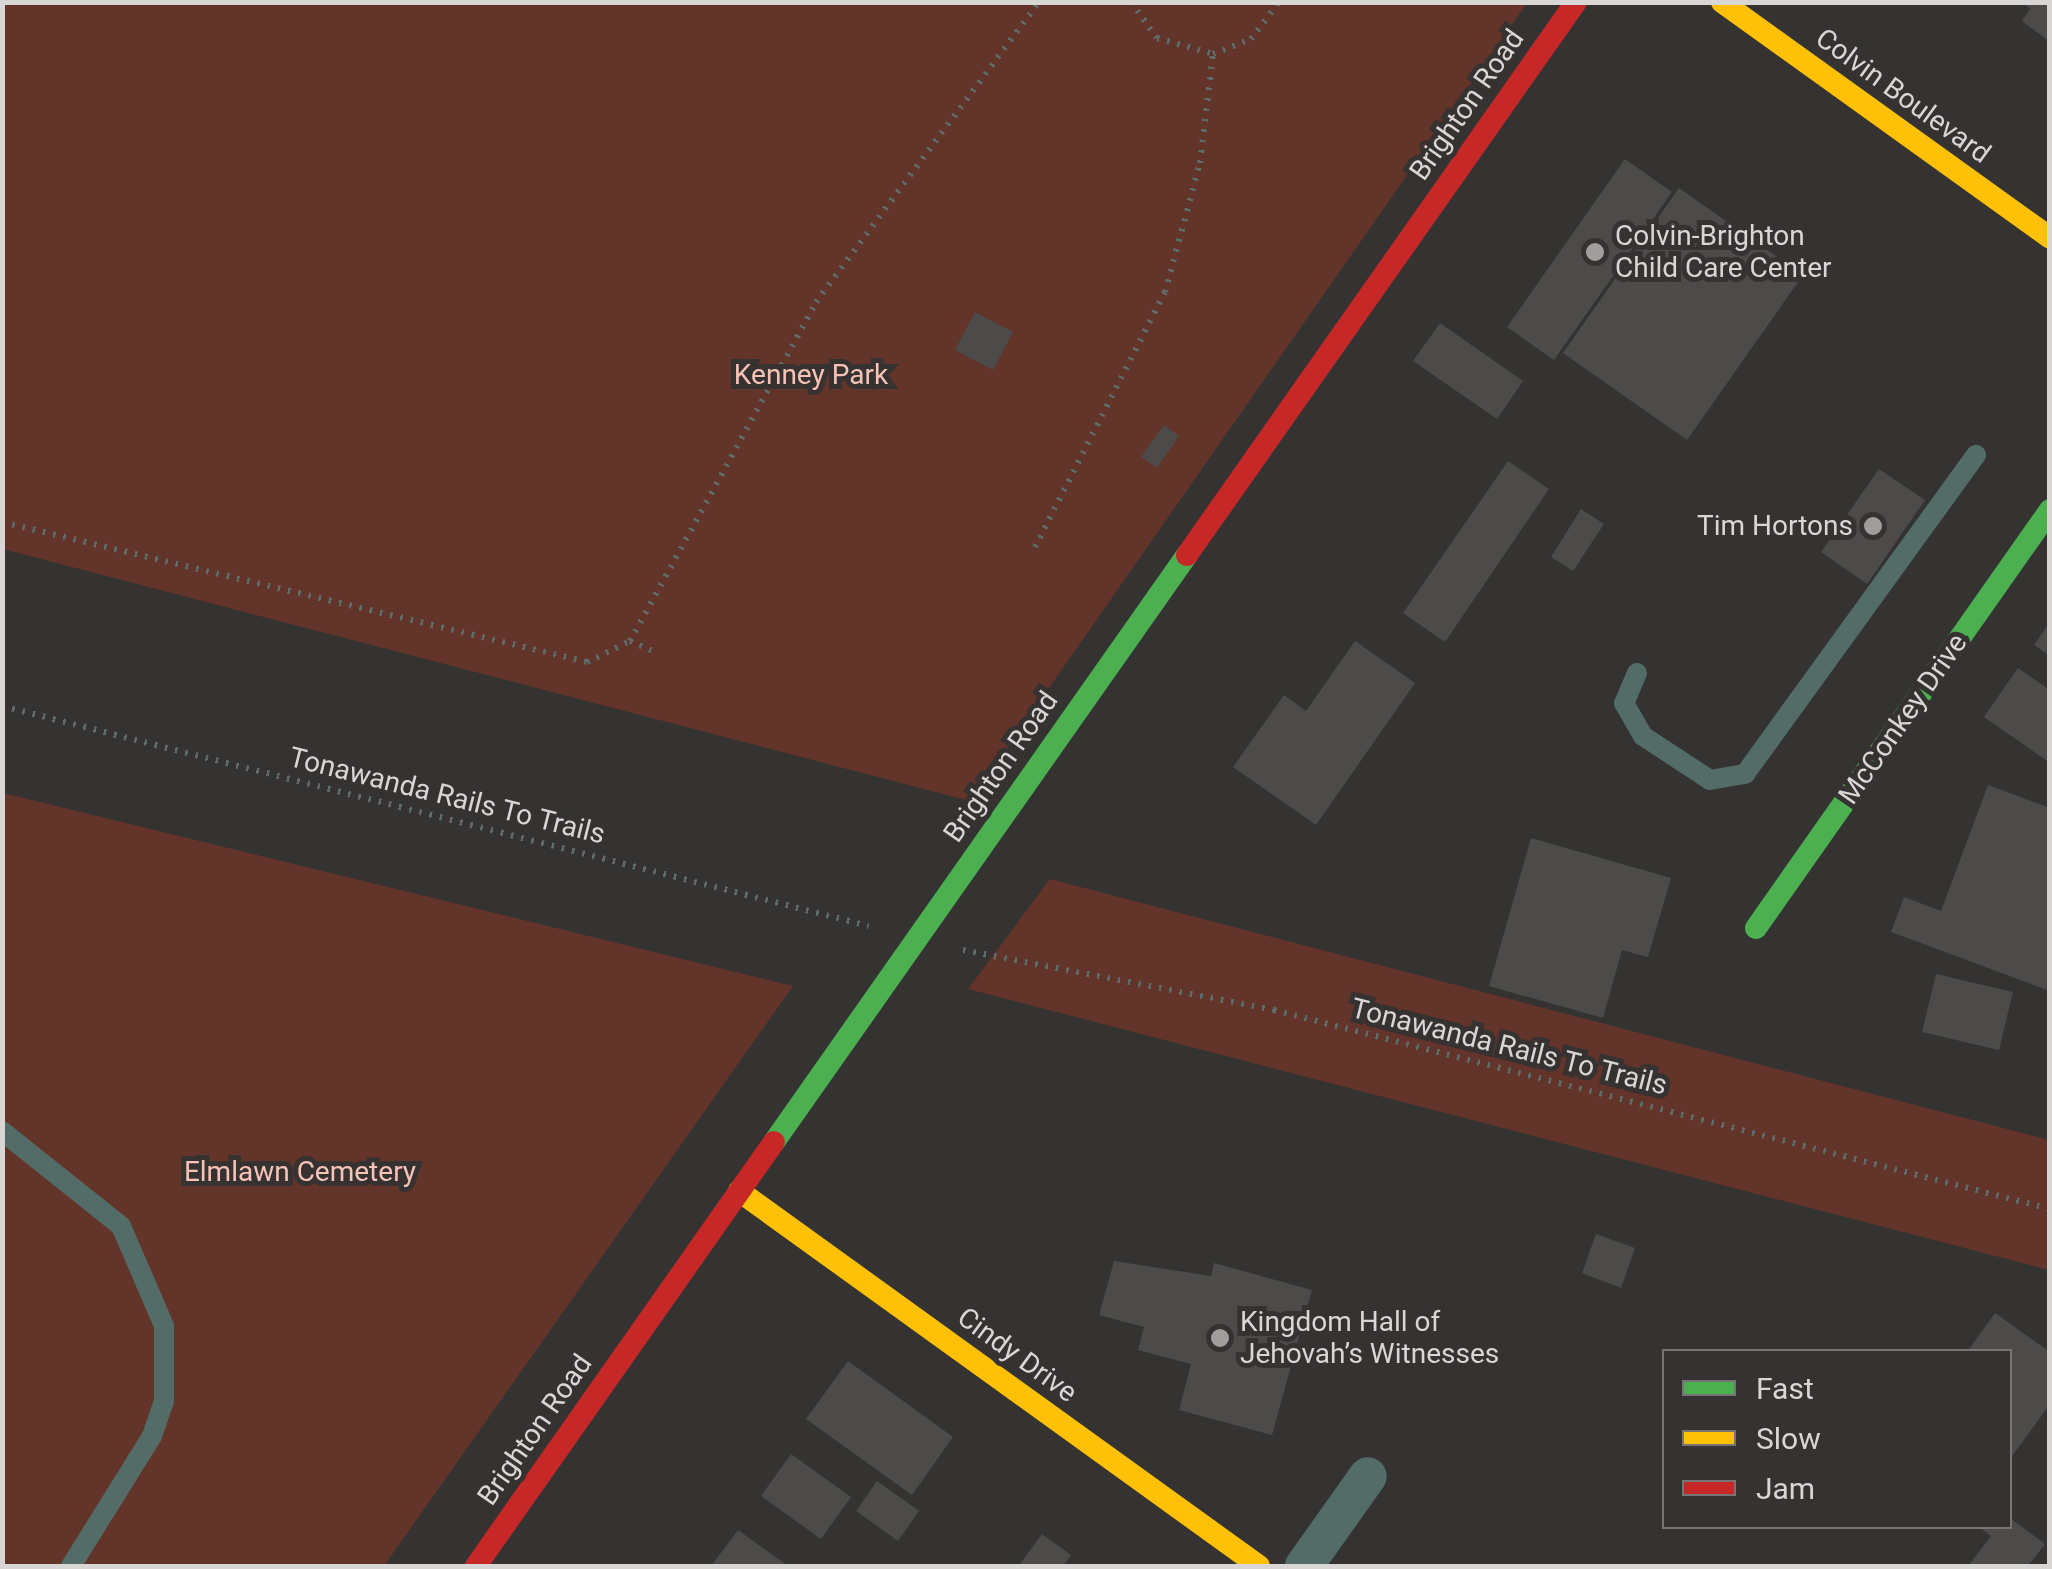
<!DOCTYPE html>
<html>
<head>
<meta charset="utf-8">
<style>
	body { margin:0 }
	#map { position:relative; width:2052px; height:1569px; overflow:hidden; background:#343332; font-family:Roboto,sans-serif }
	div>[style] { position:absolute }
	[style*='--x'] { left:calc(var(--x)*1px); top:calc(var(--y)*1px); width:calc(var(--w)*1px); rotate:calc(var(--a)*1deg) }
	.green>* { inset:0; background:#633429 }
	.building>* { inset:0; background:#4c4b4a }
	.path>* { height:6px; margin-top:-3px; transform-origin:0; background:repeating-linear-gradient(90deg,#5d6c69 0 2.5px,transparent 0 10.5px) }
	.lane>* { height:20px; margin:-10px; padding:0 10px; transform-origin:10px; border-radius:10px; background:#536c68 }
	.street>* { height:38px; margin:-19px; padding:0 19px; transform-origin:19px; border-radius:19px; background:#536c68 }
	.fast>* { height:22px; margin:-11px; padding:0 11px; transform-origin:11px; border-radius:11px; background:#4caf50 }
	.slow>* { height:22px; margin:-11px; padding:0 11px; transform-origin:11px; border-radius:11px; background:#ffc107 }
	.jam>* { height:22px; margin:-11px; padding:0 11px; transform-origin:11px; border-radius:11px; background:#c62828 }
	.dots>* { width:28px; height:28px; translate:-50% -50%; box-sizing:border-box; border:5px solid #353231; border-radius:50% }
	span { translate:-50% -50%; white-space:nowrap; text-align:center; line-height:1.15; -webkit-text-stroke:10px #353231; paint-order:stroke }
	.street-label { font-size:28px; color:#d9d7d6 }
	.poi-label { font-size:28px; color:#d9d7d6 }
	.left { translate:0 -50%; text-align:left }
	.right { translate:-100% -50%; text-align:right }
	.park-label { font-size:28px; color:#f7c3b6 }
	.frame { position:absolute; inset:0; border:5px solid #d9d7d6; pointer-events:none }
	.legend { position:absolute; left:1662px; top:1349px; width:350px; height:180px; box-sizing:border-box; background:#353231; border:2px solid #777473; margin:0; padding:12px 18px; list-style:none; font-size:30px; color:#d9d7d6 }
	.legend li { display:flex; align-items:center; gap:20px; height:50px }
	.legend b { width:50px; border:2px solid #777473 }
</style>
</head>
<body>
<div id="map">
	<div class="green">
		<div style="clip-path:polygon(1528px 2px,970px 801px,3px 549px,2px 3px)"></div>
		<div style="clip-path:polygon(3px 793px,793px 986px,384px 1566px,3px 1566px)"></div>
		<div style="clip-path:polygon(1050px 879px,2049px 1140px,2049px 1270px,968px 989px)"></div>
	</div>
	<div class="building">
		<div style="clip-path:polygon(2022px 2px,2050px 2px,2050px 42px,2022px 21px,2030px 9px)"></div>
		<div style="clip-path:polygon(1625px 159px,1672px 192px,1554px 360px,1507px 327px)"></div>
		<div style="clip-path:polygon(1679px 188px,1803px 275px,1687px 440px,1563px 353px)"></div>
		<div style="clip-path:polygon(975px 312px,1013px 332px,993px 370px,955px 350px)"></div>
		<div style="clip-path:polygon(1440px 323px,1523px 381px,1497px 419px,1413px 361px)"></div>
		<div style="clip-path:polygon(1164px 425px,1179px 436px,1157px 468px,1141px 457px)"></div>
		<div style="clip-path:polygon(1508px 461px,1549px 489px,1445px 642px,1403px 613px)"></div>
		<div style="clip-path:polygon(1879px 469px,1925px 500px,1867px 584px,1821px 552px)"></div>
		<div style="clip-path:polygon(1581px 509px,1604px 524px,1573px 571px,1551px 557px)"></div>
		<div style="clip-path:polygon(2050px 622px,2050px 656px,2034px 645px)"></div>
		<div style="clip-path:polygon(1355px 641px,1415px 683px,1316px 825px,1233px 767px,1284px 695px,1306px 711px)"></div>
		<div style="clip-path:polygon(2018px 668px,2050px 690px,2050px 763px,1984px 717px)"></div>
		<div style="clip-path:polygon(1988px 785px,2050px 808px,2050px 991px,1891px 932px,1904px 897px,1941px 911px)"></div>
		<div style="clip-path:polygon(1531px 838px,1671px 878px,1648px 957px,1622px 950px,1603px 1018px,1489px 986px)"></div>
		<div style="clip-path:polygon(1936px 974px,2013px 992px,1999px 1050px,1922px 1032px)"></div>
		<div style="clip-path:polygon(1596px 1234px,1635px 1248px,1621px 1288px,1582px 1273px)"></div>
		<div style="clip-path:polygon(1114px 1261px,1211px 1276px,1214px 1263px,1312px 1290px,1272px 1435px,1179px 1410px,1191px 1364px,1138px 1350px,1144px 1327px,1099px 1315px)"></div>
		<div style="clip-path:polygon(1995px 1313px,2050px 1352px,2050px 1404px,2010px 1459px,2010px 1352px,1967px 1352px)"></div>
		<div style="clip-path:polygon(848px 1361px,953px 1437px,912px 1495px,806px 1419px)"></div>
		<div style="clip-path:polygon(791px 1454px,851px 1497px,821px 1539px,761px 1496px)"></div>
		<div style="clip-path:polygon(877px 1481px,919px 1511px,898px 1541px,856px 1511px)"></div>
		<div style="clip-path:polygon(2010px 1518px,2045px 1544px,2028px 1566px,1968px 1566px,1991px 1536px,1978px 1526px,2010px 1526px)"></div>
		<div style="clip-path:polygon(738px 1530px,788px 1566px,711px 1566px)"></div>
		<div style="clip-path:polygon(1042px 1534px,1071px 1555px,1063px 1566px,1020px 1564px)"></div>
	</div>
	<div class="path">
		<div style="--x:1131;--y:2;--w:44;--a:54.2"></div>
		<div style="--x:1157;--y:38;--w:58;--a:15.9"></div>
		<div style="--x:1213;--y:54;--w:41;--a:-21.5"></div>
		<div style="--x:1251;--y:39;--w:46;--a:-52.9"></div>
		<div style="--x:1188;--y:2;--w:30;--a:0"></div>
		<div style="--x:2;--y:522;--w:602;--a:13.46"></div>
		<div style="--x:587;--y:662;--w:48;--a:-26"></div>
		<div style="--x:630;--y:641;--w:387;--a:-61.2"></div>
		<div style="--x:816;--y:302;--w:374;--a:-53.4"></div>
		<div style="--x:1035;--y:547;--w:286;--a:-63"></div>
		<div style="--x:1165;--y:292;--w:134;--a:-74.8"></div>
		<div style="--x:1200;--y:163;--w:110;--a:-83.2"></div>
		<div style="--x:630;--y:641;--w:24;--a:24"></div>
		<div style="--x:2;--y:706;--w:894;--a:14.24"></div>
		<div style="--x:963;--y:950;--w:317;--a:10.9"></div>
		<div style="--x:1274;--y:1010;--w:801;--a:14.38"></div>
	</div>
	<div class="lane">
		<div style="--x:1637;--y:673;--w:33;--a:113"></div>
		<div style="--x:1624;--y:703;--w:38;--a:60"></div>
		<div style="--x:1643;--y:736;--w:80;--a:33.3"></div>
		<div style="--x:1710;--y:780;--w:36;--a:-10"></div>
		<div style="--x:1745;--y:774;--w:394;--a:-54.1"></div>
		<div style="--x:2;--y:1131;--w:152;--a:38.6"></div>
		<div style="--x:121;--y:1226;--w:109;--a:66.7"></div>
		<div style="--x:164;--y:1326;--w:75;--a:90"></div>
		<div style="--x:164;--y:1401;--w:37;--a:109"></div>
		<div style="--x:152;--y:1436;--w:153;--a:121.9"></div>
	</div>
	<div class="street">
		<div style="--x:1304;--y:1566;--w:110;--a:-54.6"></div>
	</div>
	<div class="fast">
		<div style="--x:1756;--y:928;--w:511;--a:-54.88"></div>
		<div style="--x:774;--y:1142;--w:718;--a:-54.87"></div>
	</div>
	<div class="slow">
		<div style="--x:1722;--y:2;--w:404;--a:35.7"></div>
		<div style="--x:739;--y:1191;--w:641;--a:35.8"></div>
	</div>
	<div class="jam">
		<div style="--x:1187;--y:555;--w:676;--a:-54.88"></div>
		<div style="--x:476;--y:1566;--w:518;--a:-54.9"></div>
	</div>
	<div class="dots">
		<div style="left:1595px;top:252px;background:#9f9e9d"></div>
		<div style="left:1873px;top:526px;background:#9f9e9d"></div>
		<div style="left:1220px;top:1338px;background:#9f9e9d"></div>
	</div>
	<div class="street-label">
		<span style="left:1903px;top:96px;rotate:36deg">Colvin Boulevard</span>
		<span style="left:1467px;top:105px;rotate:-55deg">Brighton Road</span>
		<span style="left:1903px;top:719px;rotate:-55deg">McConkey Drive</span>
		<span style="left:1001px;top:767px;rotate:-55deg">Brighton Road</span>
		<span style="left:447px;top:796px;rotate:14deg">Tonawanda Rails To Trails</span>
		<span style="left:1509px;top:1047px;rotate:14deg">Tonawanda Rails To Trails</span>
		<span style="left:1017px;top:1355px;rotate:36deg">Cindy Drive</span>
		<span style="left:535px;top:1430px;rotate:-55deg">Brighton Road</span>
	</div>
	<div class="poi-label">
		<span class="left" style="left:1615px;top:252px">Colvin-Brighton<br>Child Care Center</span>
		<span class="right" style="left:1853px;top:526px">Tim Hortons</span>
		<span class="left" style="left:1240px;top:1338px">Kingdom Hall of<br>Jehovah’s Witnesses</span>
	</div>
	<div class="park-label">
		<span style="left:811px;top:375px">Kenney Park</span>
		<span style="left:300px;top:1172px">Elmlawn Cemetery</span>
	</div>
	<div class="frame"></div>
	<ul class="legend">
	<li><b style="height:12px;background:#4caf50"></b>Fast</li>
	<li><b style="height:12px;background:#ffc107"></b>Slow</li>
	<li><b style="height:12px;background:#c62828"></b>Jam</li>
	</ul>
</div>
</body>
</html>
